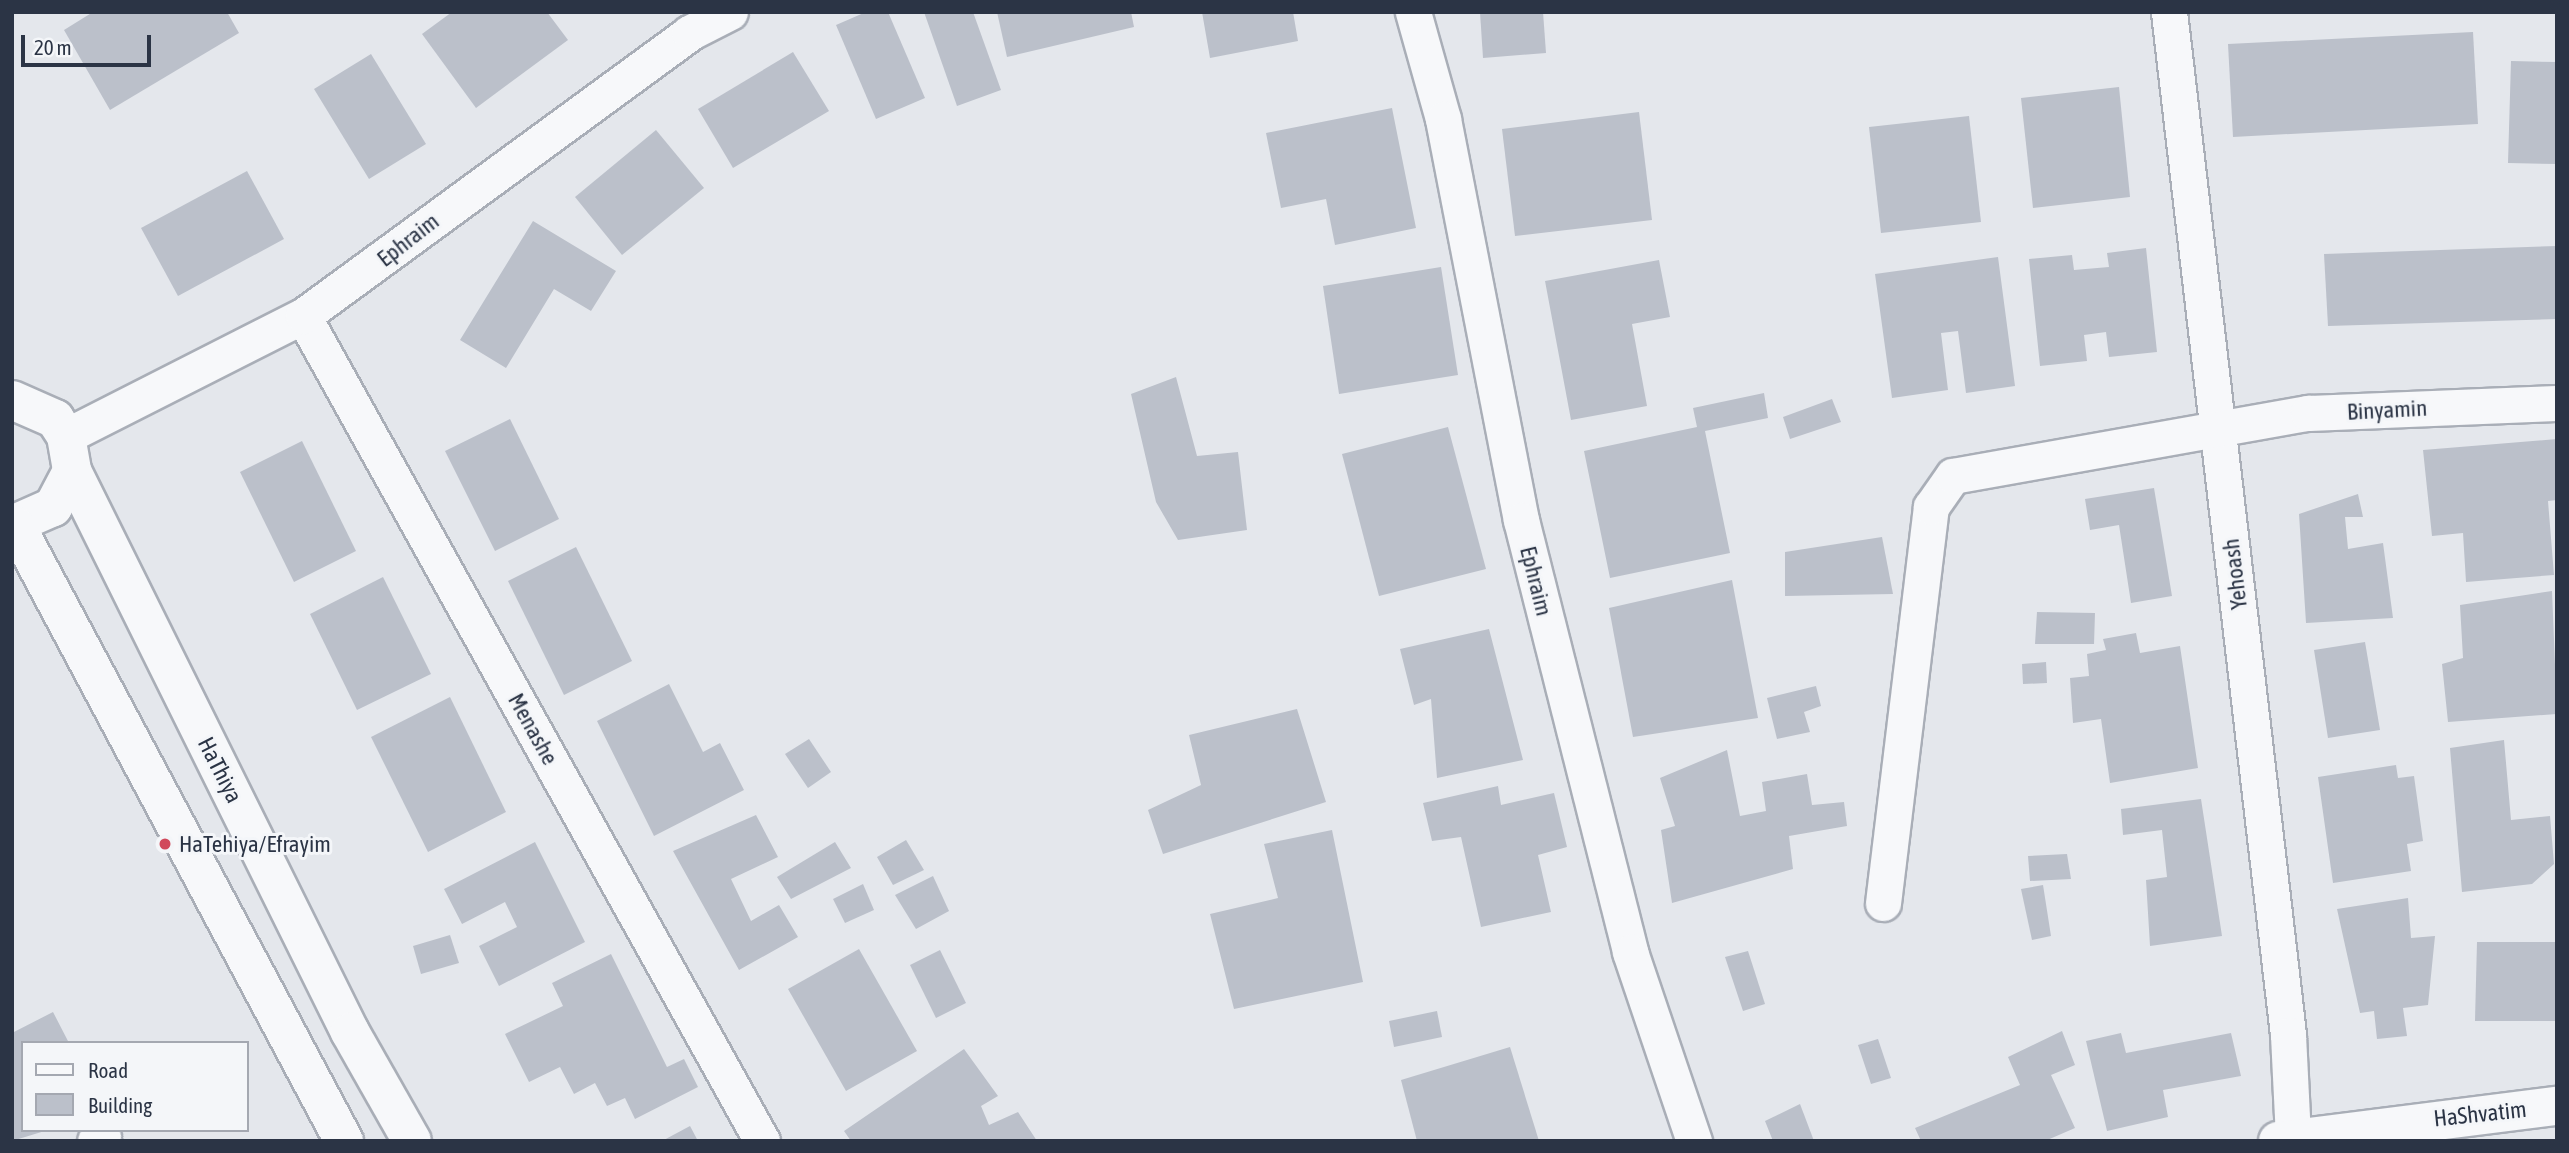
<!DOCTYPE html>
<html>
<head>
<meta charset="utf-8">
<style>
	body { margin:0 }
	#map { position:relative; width:2569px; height:1153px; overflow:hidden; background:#e4e7ec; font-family:"Asap Condensed",sans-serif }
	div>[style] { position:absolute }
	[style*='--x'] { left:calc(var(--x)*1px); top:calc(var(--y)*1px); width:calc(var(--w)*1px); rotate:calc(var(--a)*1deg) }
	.building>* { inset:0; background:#bbc0ca }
	.roads { filter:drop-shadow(2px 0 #a9aeb7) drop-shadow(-2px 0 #a9aeb7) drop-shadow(0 2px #a9aeb7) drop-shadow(0 -2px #a9aeb7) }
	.minor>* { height:35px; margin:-17.5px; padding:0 17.5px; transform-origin:17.5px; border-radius:17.5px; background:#f7f8fa }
	.tertiary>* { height:38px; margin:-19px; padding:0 19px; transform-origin:19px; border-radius:19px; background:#f7f8fa }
	.dots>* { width:19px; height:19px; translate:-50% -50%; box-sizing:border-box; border:4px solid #f4f6f9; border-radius:50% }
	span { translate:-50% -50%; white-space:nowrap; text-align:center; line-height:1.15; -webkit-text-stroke:6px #f4f6f9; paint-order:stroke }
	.street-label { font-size:23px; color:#2b3445 }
	.poi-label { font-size:23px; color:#2b3445 }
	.left { translate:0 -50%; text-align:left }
	.frame { position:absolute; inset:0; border:14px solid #2b3445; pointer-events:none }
	.legend { position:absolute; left:21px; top:1041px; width:228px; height:91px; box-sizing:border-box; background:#f4f6f9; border:2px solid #a4a8b1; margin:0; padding:9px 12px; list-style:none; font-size:21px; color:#2b3445 }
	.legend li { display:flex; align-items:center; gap:14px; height:35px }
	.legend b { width:35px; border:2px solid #a4a8b1 }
	.scale { position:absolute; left:21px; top:35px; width:130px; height:32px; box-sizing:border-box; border:4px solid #2b3445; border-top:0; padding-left:9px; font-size:21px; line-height:24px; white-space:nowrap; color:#2b3445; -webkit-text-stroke:5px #f4f6f9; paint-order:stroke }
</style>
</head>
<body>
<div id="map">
	<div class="building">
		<div style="clip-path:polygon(93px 12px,227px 12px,239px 33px,110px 110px,64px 30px)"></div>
		<div style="clip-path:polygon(452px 12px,547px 12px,568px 40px,476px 108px,422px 34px)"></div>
		<div style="clip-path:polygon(866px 12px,888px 12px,925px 98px,876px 119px,836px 25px)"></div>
		<div style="clip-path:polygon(924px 12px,973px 12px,1001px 90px,957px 106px)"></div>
		<div style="clip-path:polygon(997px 12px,1131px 12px,1134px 27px,1007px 57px)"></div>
		<div style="clip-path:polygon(1202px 12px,1293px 12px,1298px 41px,1210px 58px)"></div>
		<div style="clip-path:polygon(1480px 12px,1543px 12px,1546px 53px,1483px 58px)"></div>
		<div style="clip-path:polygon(2473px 32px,2478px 124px,2233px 137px,2228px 44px)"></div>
		<div style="clip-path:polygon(793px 52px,829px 111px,733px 168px,698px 109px)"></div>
		<div style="clip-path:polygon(371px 54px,426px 144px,369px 179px,314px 89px)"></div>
		<div style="clip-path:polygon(2511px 61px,2557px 62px,2557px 164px,2508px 163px)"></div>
		<div style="clip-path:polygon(2119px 87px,2130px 197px,2033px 208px,2021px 98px)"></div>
		<div style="clip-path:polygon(1392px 108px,1416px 228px,1335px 245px,1326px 199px,1281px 208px,1266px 133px)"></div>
		<div style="clip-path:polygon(1639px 112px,1652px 220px,1515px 236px,1502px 129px)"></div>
		<div style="clip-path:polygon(1969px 116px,1981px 222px,1881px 233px,1869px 127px)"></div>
		<div style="clip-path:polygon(656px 130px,704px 188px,622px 255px,575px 197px)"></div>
		<div style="clip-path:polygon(247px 171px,284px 239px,178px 296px,141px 228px)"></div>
		<div style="clip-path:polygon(533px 221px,616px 271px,591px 311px,554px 289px,506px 368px,460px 340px)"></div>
		<div style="clip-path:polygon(2557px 246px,2557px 319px,2328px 326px,2324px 254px)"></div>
		<div style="clip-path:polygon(2146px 248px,2157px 352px,2109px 357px,2106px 332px,2084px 335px,2087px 361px,2040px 366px,2029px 259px,2072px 255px,2074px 270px,2109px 267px,2107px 253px)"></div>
		<div style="clip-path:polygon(1998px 257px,2015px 386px,1966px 393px,1958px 331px,1941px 333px,1948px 390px,1892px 398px,1875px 274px)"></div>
		<div style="clip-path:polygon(1659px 260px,1670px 317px,1632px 324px,1647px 406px,1571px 420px,1545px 281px)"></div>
		<div style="clip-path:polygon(1441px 267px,1458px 375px,1339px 394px,1323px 286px)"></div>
		<div style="clip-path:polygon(1176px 377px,1197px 456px,1238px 452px,1247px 530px,1178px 540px,1156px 502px,1131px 394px)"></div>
		<div style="clip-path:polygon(1764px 393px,1768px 418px,1705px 431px,1730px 553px,1610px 578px,1584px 451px,1697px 427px,1693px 408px)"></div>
		<div style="clip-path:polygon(1832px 399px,1841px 422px,1790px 439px,1783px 417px)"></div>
		<div style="clip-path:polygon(510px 419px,559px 519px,495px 551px,445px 451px)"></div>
		<div style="clip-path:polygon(1448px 427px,1486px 569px,1379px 596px,1342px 454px)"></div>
		<div style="clip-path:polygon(2557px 439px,2557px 500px,2548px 501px,2554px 575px,2466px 582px,2463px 533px,2432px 536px,2423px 450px)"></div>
		<div style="clip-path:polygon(302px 441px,356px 551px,294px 582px,240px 472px)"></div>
		<div style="clip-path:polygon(2154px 488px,2172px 596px,2131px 603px,2119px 525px,2090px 530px,2085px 499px)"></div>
		<div style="clip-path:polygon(2358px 494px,2363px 517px,2345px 517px,2348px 549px,2383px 543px,2393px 618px,2306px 623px,2299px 514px)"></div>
		<div style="clip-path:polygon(1882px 537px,1893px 594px,1785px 596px,1785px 552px)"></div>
		<div style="clip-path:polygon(576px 547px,632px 661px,564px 695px,508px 581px)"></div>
		<div style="clip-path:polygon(383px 577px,431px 674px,357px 710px,310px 614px)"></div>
		<div style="clip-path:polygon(1732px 580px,1758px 718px,1633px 737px,1609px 608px)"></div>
		<div style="clip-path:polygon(2552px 591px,2557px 714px,2448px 722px,2442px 664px,2463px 658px,2460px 605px)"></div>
		<div style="clip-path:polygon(2037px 612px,2095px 613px,2094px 644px,2035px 644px)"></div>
		<div style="clip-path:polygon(1489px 629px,1523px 760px,1437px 778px,1431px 699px,1414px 705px,1400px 649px)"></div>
		<div style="clip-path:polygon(2136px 633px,2140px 653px,2180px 646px,2198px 768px,2110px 783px,2101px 719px,2073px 723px,2070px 678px,2089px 676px,2087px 654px,2106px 650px,2103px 639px)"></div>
		<div style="clip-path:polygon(2365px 642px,2380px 730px,2328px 738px,2314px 650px)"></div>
		<div style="clip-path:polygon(2046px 662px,2047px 683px,2023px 684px,2022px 664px)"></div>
		<div style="clip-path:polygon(669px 684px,703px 752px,720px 743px,744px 790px,654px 836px,597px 721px)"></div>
		<div style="clip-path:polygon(1816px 686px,1821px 706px,1804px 712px,1810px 732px,1777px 739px,1767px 698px)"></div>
		<div style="clip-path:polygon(450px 697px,506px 812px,428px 852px,371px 737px)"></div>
		<div style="clip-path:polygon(1297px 709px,1326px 802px,1163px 854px,1148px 810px,1201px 785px,1189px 735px)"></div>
		<div style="clip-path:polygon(809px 739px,831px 772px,808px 788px,785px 754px)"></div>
		<div style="clip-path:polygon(2504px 740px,2511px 820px,2550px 816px,2554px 864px,2532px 884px,2462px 892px,2450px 748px)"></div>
		<div style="clip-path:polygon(1727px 750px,1740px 816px,1766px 811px,1762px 782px,1807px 774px,1812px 805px,1844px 802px,1847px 826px,1789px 836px,1793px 869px,1672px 903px,1661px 830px,1675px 826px,1660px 778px)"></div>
		<div style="clip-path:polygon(2396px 765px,2398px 778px,2414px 776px,2423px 841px,2407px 844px,2411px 871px,2333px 883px,2318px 777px)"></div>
		<div style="clip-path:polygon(1498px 786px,1501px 805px,1554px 793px,1567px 847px,1538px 855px,1551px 912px,1481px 927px,1461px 837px,1432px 841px,1423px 803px)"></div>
		<div style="clip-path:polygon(2201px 799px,2222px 936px,2150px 946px,2146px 880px,2167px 877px,2162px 830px,2123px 835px,2121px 809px)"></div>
		<div style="clip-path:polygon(756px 815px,778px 857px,731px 879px,751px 921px,779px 905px,798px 937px,739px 970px,673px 851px)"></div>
		<div style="clip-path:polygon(1332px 830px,1363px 982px,1234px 1009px,1210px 914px,1278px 898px,1264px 844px)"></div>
		<div style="clip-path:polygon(906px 840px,924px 870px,893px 885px,877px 857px)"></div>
		<div style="clip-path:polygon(535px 842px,585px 942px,499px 986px,479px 946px,517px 927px,505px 902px,462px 924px,444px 889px)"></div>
		<div style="clip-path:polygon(835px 842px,851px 868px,791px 899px,777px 877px)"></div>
		<div style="clip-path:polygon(2067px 854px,2071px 879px,2030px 881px,2028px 856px)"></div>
		<div style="clip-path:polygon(933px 876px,949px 911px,916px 929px,895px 895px)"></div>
		<div style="clip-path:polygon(863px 884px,874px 910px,845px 923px,833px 899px)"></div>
		<div style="clip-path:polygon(2043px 885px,2051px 936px,2032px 940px,2021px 889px)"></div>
		<div style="clip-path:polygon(2408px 898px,2411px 938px,2435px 936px,2428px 1005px,2403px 1008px,2407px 1036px,2377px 1039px,2374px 1011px,2360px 1013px,2337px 909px)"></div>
		<div style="clip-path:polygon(450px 935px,459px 963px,421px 974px,413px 946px)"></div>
		<div style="clip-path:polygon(2477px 942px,2557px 942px,2557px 1021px,2475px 1021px)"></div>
		<div style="clip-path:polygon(859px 949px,917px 1051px,846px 1091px,788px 989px)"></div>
		<div style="clip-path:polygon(940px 950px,966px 1003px,936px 1018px,910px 965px)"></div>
		<div style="clip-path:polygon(1748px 951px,1765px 1004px,1743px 1011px,1725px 957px)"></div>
		<div style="clip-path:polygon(611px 954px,667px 1067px,684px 1059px,698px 1087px,635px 1119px,625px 1098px,607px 1106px,595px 1083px,574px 1094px,560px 1067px,529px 1082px,505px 1034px,563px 1006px,552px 983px)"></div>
		<div style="clip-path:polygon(1437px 1011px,1442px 1037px,1394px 1047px,1389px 1021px)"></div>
		<div style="clip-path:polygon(53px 1012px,69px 1043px,23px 1043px,23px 1130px,48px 1130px,12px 1141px,12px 1033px)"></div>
		<div style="clip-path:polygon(2062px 1031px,2075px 1065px,2051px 1075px,2075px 1128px,2045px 1141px,1921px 1141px,1915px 1128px,2020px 1085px,2008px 1057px)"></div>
		<div style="clip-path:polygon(2121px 1033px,2126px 1053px,2231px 1033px,2241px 1076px,2163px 1090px,2168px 1117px,2107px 1131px,2086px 1041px)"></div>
		<div style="clip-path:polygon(1878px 1039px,1891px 1078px,1871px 1084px,1858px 1045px)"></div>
		<div style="clip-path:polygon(1510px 1047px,1539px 1141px,1417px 1141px,1401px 1080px)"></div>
		<div style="clip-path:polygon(964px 1049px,998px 1096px,981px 1106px,989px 1125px,1018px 1112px,1037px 1141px,851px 1141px,844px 1131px)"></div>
		<div style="clip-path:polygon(1800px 1104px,1814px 1141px,1773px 1141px,1765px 1121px)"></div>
		<div style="clip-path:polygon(690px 1126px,698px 1141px,662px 1141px)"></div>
	</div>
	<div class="roads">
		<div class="minor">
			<div style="--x:1413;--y:12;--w:111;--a:74.3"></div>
			<div style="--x:1443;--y:119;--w:409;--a:79"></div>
			<div style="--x:1521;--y:520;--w:446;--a:75.8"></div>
			<div style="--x:1630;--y:952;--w:200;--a:71.3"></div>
			<div style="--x:2169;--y:12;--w:1030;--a:83.36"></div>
			<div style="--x:2288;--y:1035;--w:102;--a:87.2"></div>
			<div style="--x:303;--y:316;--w:944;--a:60.91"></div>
			<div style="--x:66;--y:436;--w:266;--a:-26.9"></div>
			<div style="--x:303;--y:316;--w:479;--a:-36.2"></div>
			<div style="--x:689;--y:33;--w:46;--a:-27.1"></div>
			<div style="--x:1883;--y:903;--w:399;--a:-83.1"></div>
			<div style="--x:1931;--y:507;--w:38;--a:-55"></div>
			<div style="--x:1953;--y:476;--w:361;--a:-10.1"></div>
			<div style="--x:2308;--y:413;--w:249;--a:-2.3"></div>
			<div style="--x:95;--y:1141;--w:9;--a:-27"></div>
		</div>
		<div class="tertiary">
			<div style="--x:12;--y:400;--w:47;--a:23.8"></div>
			<div style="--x:55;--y:419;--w:20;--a:57"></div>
			<div style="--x:66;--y:436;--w:36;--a:80"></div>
			<div style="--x:72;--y:471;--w:41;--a:117.8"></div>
			<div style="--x:53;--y:507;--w:45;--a:156.3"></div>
			<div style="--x:72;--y:471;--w:626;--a:63.64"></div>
			<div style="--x:350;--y:1032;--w:125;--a:60.4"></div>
			<div style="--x:16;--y:526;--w:697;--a:61.93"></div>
			<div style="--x:2278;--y:1141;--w:281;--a:-7.2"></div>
		</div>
	</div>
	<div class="dots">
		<div style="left:165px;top:844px;background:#d1495b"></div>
	</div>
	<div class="street-label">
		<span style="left:408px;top:240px;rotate:-38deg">Ephraim</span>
		<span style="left:2387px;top:410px;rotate:-3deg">Binyamin</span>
		<span style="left:2235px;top:574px;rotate:-97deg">Yehoash</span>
		<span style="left:1536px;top:581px;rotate:76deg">Ephraim</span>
		<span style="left:533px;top:729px;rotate:61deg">Menashe</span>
		<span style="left:220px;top:770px;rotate:63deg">HaThiya</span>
		<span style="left:2480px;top:1114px;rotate:-6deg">HaShvatim</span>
	</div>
	<div class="poi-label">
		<span class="left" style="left:179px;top:844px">HaTehiya/Efrayim</span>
	</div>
	<div class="frame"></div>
	<ul class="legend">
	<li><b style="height:9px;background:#f7f8fa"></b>Road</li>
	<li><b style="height:19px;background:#bbc0ca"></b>Building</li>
	</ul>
	<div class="scale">20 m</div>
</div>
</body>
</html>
